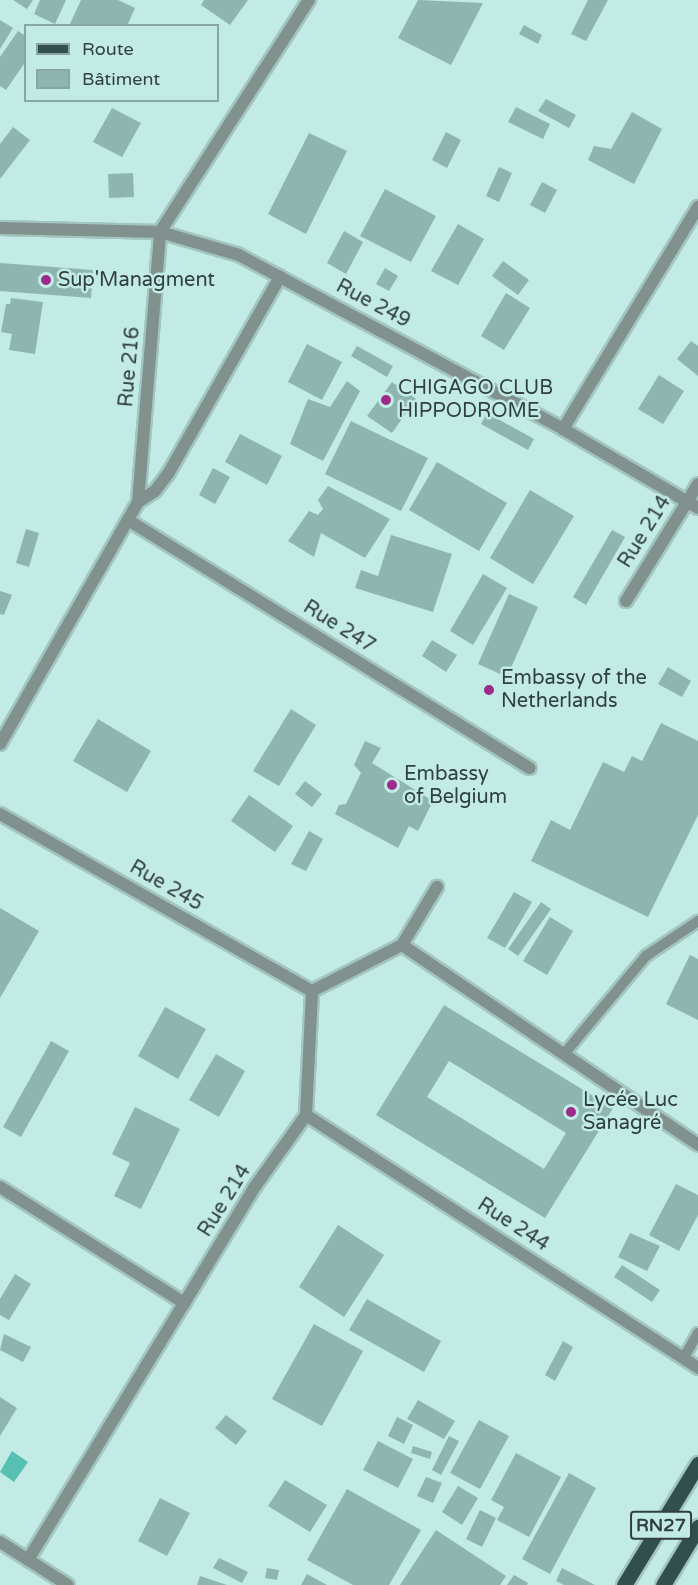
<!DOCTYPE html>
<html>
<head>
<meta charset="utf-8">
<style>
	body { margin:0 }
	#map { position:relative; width:698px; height:1585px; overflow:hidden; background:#c3ebe5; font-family:"Varela Round",sans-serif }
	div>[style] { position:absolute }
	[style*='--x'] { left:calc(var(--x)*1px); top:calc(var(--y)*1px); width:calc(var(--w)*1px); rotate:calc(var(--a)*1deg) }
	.water>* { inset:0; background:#58bfb3 }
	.building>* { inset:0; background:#8eb5af }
	.roads { filter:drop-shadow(2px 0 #a3c5c0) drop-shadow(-2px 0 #a3c5c0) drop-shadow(0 2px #a3c5c0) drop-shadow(0 -2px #a3c5c0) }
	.lane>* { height:10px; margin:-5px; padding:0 5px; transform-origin:5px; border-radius:5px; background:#80918e }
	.street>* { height:12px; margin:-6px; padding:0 6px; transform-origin:6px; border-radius:6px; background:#80918e }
	.primary>* { height:15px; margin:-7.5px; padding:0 7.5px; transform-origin:7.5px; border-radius:7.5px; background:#314f4b }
	.dots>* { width:16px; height:16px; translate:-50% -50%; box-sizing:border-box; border:3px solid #c3ebe5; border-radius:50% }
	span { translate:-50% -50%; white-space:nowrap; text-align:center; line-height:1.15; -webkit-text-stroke:5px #c3ebe5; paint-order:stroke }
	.shield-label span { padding:2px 4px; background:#c3ebe5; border:2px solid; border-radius:4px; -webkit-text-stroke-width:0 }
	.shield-label { font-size:18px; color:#30403e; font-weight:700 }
	.poi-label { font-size:20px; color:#30403e }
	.left { translate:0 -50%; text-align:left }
	.street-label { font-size:20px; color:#30403e }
	.legend { position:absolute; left:24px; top:24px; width:195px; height:78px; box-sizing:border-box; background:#c3ebe5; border:2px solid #88a7a2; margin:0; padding:8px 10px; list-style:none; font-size:18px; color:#30403e }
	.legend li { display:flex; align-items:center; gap:12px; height:30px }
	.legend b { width:30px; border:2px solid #88a7a2 }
</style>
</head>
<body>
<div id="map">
	<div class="water">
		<div style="clip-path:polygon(12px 1451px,28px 1462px,14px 1482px,0 1472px)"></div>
	</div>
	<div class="building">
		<div style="clip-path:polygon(13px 0,33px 0,27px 9px)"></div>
		<div style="clip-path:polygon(40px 0,66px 0,55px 24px,34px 14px)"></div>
		<div style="clip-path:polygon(81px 0,118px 0,135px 8px,127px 26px,69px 26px)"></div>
		<div style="clip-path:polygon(204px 0,248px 0,230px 25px,201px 5px)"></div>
		<div style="clip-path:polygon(418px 0,483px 3px,451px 65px,398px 38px)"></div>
		<div style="clip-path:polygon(588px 0,608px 0,586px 41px,571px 34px)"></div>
		<div style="clip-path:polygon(0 20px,13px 28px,0 49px)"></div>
		<div style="clip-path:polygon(524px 25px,542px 35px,538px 44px,519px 34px)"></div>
		<div style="clip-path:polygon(18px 31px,26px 36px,26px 61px,6px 90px,0 86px,0 57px)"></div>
		<div style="clip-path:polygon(546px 99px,576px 115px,569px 128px,538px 111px)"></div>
		<div style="clip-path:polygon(516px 107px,550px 124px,543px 139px,508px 122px)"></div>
		<div style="clip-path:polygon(112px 108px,141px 123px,122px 157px,93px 142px)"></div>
		<div style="clip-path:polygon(632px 112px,662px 129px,634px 184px,588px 160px,594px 146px,611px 149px)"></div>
		<div style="clip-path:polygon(13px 127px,30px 140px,0 179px,0 144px)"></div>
		<div style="clip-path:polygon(446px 132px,461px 140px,447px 168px,432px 160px)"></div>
		<div style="clip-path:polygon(309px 133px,347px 151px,306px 234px,268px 214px)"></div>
		<div style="clip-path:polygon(499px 167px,512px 173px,499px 202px,486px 196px)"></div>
		<div style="clip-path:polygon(133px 173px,134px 197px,109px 198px,108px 174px)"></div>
		<div style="clip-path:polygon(542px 182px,557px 190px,545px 213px,530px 205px)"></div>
		<div style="clip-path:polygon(385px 189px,436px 216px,411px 262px,360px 236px)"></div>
		<div style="clip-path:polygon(458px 224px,484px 239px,458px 285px,431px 271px)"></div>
		<div style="clip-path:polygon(344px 231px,363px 242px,346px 274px,327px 263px)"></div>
		<div style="clip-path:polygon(503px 261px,529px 280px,518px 295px,492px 276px)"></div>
		<div style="clip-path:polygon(0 263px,93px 270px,91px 298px,0 291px)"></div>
		<div style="clip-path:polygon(385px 268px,398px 276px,389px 291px,376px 284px)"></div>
		<div style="clip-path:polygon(506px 293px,530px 308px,504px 350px,481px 336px)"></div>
		<div style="clip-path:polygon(11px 298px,43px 302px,35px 354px,9px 350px,12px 334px,1px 332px,6px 304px,10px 304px)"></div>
		<div style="clip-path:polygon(691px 341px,698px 346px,698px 376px,677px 359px)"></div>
		<div style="clip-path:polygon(307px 344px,342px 362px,322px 400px,288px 382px)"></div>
		<div style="clip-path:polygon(357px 346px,393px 366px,387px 377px,351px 356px)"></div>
		<div style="clip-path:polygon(659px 375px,684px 391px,663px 424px,638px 409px)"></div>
		<div style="clip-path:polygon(347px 381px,360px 391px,323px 461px,290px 444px,308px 399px,330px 407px)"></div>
		<div style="clip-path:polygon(392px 382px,416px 399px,392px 433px,367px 416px)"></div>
		<div style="clip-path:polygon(487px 413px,534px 439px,528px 450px,481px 424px)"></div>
		<div style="clip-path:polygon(351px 421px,428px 458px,401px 511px,325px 474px)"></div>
		<div style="clip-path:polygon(240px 434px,282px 456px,267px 485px,225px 462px)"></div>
		<div style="clip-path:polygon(437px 462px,507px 503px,479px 551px,409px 510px)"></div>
		<div style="clip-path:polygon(213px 468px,230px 477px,215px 504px,199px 495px)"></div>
		<div style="clip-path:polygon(328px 486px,390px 519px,365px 558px,321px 533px,314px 557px,288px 541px,309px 511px,318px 515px,323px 509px,318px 500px)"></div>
		<div style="clip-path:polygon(530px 490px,574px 516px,533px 584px,490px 558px)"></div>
		<div style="clip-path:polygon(26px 529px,39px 533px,29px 567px,16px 563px)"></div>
		<div style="clip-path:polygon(612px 530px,625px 537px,586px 605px,573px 597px)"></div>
		<div style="clip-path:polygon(391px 535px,452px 554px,433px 612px,355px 588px,361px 570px,378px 576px)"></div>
		<div style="clip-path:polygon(483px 574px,507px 588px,473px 645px,450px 631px)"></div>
		<div style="clip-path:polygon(0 591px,12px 595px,4px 615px,0 614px)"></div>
		<div style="clip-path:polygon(509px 594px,538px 607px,507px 677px,478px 664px)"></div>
		<div style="clip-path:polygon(432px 640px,457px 655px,446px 672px,422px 656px)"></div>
		<div style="clip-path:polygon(668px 667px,691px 681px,682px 697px,658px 684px)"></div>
		<div style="clip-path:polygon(291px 709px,316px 725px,279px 786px,253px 771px)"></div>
		<div style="clip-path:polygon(98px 719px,151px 751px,127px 792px,73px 761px)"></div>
		<div style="clip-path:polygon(661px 723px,698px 741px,698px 815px,648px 917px,531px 861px,551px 820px,570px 830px,603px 762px,624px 772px,632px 756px,642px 761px)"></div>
		<div style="clip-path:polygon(365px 741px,381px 748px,372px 763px,433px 801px,418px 831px,409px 826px,398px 848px,335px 814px,339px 805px,346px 804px,361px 773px,354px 765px)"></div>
		<div style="clip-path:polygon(305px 781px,322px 794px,312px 807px,295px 794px)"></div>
		<div style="clip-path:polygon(249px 795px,293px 826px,275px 852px,231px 821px)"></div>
		<div style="clip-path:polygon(309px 831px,323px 839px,306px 871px,291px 864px)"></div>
		<div style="clip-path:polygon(514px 892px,532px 902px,505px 948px,487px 938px)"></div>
		<div style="clip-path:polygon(541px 902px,551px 909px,518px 956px,508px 949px)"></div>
		<div style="clip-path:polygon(0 908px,39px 931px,0 998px)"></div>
		<div style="clip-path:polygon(550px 917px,573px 931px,547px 975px,523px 961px)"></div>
		<div style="clip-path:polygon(690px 955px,698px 959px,698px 1020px,666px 1004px)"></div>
		<div style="clip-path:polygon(evenodd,444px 1005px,613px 1108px,545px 1218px,376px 1115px,444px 1005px,449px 1061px,566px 1133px,544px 1169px,427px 1097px,449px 1061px)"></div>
		<div style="clip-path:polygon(165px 1007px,206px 1029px,178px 1079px,138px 1056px)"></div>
		<div style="clip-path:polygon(51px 1041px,69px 1051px,21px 1137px,3px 1127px)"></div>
		<div style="clip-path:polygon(216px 1054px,245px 1071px,219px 1117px,189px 1100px)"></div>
		<div style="clip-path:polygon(135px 1107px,180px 1129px,141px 1209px,114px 1196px,130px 1163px,112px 1154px)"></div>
		<div style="clip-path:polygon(676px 1184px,698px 1195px,698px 1215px,679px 1251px,649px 1235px)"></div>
		<div style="clip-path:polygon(338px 1225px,384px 1255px,344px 1317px,299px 1287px)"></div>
		<div style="clip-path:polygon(630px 1233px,660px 1246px,647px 1271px,618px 1257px)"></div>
		<div style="clip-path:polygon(622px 1265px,660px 1290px,652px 1302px,614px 1277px)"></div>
		<div style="clip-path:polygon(15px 1274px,31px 1284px,9px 1320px,0 1315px,0 1299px)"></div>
		<div style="clip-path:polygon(367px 1299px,441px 1341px,424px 1372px,349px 1330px)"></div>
		<div style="clip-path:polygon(314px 1324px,363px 1351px,322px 1426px,272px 1399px)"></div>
		<div style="clip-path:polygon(4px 1334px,31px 1347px,23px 1362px,0 1350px)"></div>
		<div style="clip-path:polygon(563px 1341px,573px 1347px,555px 1381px,545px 1375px)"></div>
		<div style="clip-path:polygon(0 1397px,17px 1408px,0 1436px)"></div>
		<div style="clip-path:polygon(418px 1400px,455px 1421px,444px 1439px,407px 1419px)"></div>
		<div style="clip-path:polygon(226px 1415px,247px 1431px,236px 1445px,215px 1428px)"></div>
		<div style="clip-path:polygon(397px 1417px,413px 1425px,404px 1444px,388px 1436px)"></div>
		<div style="clip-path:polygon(479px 1420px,509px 1436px,480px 1489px,450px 1473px)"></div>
		<div style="clip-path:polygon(449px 1436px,459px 1441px,441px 1475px,432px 1470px)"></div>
		<div style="clip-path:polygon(378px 1441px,413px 1459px,398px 1488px,363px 1470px)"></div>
		<div style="clip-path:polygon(413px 1446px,432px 1452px,430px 1459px,411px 1453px)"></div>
		<div style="clip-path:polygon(516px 1453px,561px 1477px,529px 1537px,497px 1520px,504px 1507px,491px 1500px)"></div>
		<div style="clip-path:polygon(569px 1473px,596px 1488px,550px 1574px,522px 1559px)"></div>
		<div style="clip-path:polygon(426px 1477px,442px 1483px,433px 1503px,417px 1496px)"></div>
		<div style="clip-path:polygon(285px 1480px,327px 1505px,310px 1532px,268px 1506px)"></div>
		<div style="clip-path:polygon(458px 1486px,478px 1498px,462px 1525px,442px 1512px)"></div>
		<div style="clip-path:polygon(347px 1489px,421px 1530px,389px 1585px,353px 1585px,307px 1560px)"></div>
		<div style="clip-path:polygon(160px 1498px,190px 1513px,167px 1556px,138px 1541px)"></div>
		<div style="clip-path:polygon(480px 1510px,496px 1518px,482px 1547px,466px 1539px)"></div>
		<div style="clip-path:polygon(436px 1530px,506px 1576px,500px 1585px,400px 1585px)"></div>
		<div style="clip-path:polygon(219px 1558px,248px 1572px,242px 1583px,213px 1568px)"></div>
		<div style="clip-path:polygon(267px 1568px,279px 1570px,277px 1580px,265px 1578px)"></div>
		<div style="clip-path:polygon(562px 1568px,595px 1585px,564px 1585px,556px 1581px)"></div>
		<div style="clip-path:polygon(307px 1574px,327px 1585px,301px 1585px)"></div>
		<div style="clip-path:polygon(514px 1575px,528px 1583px,527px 1585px,507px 1585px)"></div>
		<div style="clip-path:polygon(200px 1576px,227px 1585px,197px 1585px)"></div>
	</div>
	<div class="roads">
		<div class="lane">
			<div style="--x:564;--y:1054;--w:128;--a:-50.1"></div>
			<div style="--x:646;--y:956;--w:63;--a:-33.9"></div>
			<div style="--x:683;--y:1359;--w:30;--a:-60"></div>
		</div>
		<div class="street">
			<div style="--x:0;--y:228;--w:160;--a:1.4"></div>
			<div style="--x:160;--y:232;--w:82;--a:16.2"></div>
			<div style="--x:239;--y:255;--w:368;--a:28.2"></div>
			<div style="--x:563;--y:429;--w:156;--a:30.3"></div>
			<div style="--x:563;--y:429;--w:260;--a:-58.7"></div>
			<div style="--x:138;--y:502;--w:20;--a:-33"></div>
			<div style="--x:155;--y:491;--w:21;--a:-53"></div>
			<div style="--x:168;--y:474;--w:227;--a:-60.4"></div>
			<div style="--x:128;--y:520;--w:472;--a:31.7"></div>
			<div style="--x:626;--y:601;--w:137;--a:-58.4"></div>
			<div style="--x:0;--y:744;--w:279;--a:-60.3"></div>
			<div style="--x:138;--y:502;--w:271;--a:-85.3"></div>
			<div style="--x:160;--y:232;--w:276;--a:-57.3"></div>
			<div style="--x:0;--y:814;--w:359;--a:29.6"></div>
			<div style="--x:402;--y:945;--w:357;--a:34"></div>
			<div style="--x:306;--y:1115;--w:467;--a:32.8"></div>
			<div style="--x:0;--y:1187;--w:218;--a:32.2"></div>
			<div style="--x:0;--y:1542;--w:80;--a:32.3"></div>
			<div style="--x:28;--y:1560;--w:435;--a:-58.7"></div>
			<div style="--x:254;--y:1188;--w:90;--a:-54.5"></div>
			<div style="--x:306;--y:1115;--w:124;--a:-87.2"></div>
			<div style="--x:312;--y:991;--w:101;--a:-27.1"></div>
			<div style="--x:402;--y:945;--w:68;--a:-58.9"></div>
		</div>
		<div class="primary">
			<div style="--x:624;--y:1585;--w:142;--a:-58.6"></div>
			<div style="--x:663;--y:1585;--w:68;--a:-58.9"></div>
		</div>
	</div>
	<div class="dots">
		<div style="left:46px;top:280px;background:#9b2a88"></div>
		<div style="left:386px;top:400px;background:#9b2a88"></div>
		<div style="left:489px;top:690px;background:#9b2a88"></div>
		<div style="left:392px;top:785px;background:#9b2a88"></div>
		<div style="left:571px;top:1112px;background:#9b2a88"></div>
	</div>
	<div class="shield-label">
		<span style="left:661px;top:1525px">RN27</span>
	</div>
	<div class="poi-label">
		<span class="left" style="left:58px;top:280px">Sup'Managment</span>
		<span class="left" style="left:398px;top:400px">CHIGAGO CLUB<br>HIPPODROME</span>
		<span class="left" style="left:501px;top:690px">Embassy of the<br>Netherlands</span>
		<span class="left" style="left:404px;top:786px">Embassy<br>of Belgium</span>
		<span class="left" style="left:583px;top:1112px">Lycée Luc<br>Sanagré</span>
	</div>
	<div class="street-label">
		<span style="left:373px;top:304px;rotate:28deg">Rue 249</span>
		<span style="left:130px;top:367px;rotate:-85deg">Rue 216</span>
		<span style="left:645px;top:532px;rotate:-58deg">Rue 214</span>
		<span style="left:339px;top:627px;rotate:32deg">Rue 247</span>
		<span style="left:166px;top:886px;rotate:30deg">Rue 245</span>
		<span style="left:225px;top:1201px;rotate:-58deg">Rue 214</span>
		<span style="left:513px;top:1225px;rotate:33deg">Rue 244</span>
	</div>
	<ul class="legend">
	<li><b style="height:8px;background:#314f4b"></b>Route</li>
	<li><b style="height:16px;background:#8eb5af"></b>Bâtiment</li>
	</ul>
</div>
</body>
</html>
